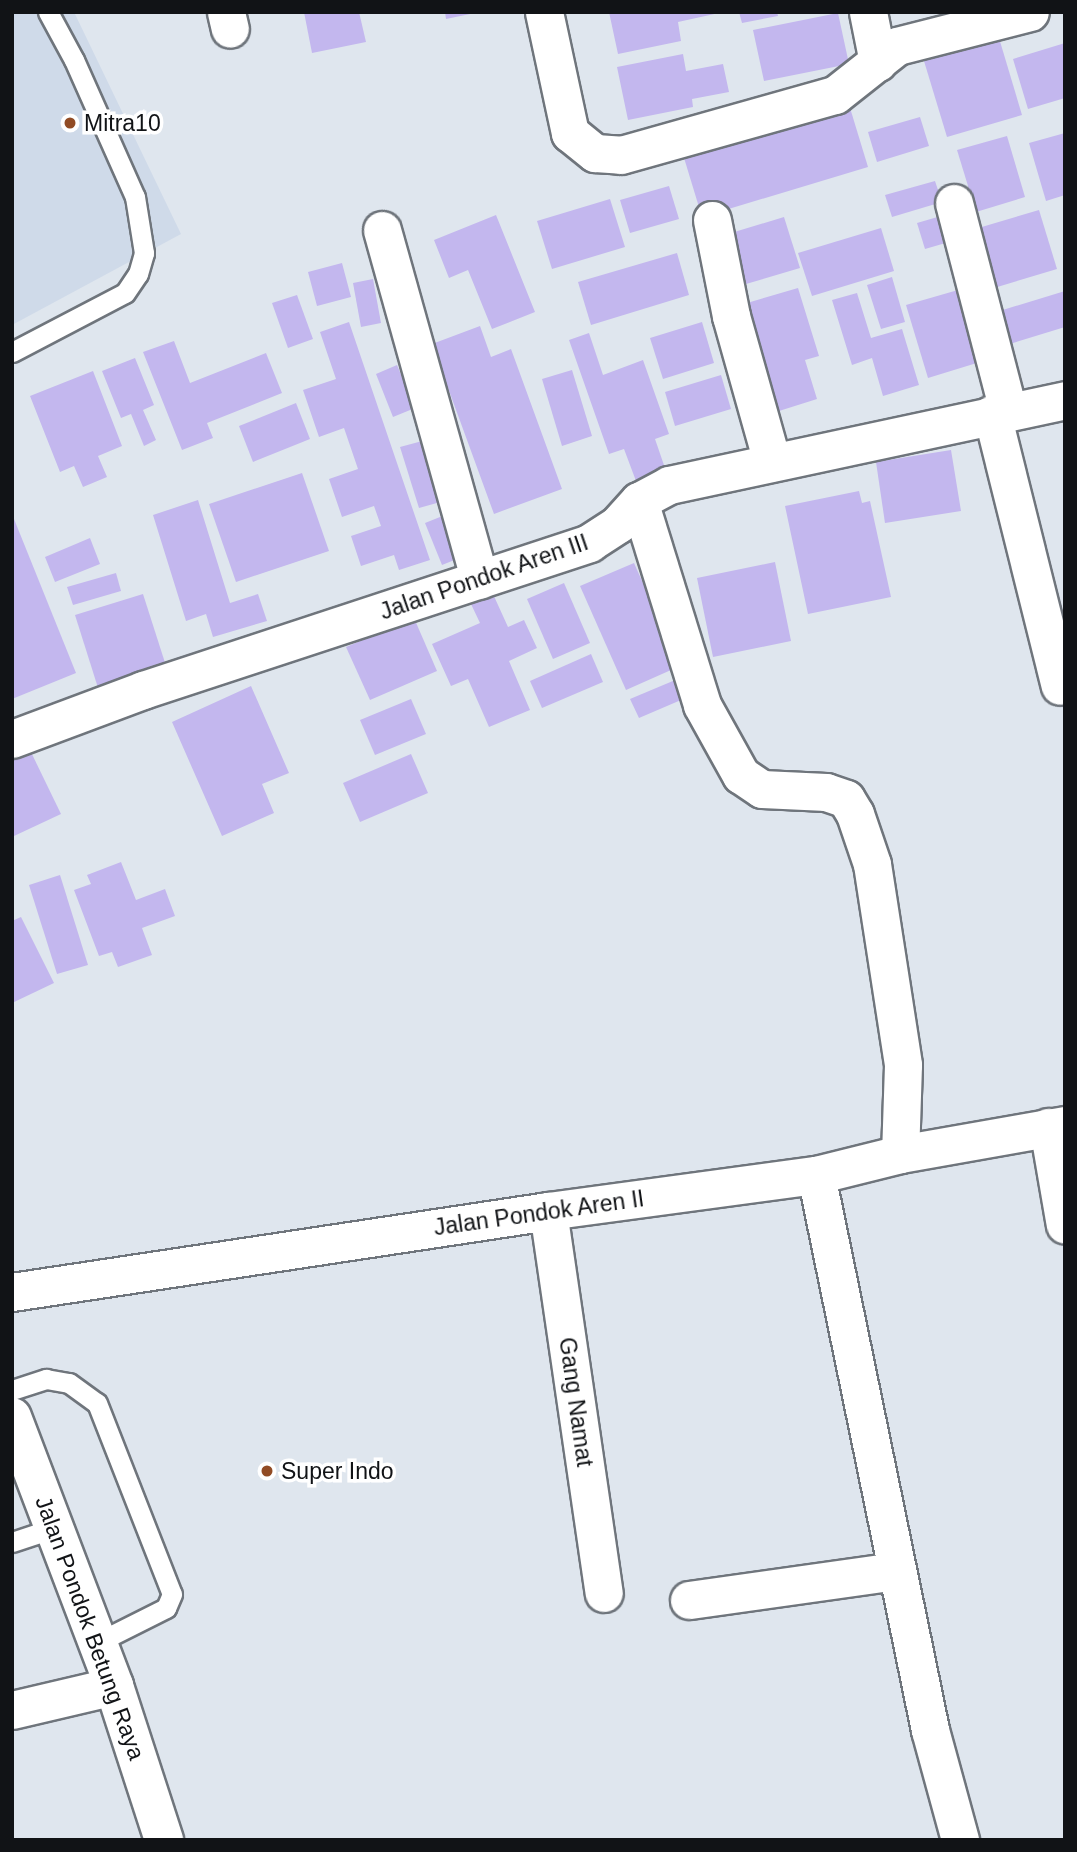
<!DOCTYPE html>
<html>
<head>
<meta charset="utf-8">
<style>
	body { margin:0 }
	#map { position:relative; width:1077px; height:1852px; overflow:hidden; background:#dfe6ee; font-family:Arial,sans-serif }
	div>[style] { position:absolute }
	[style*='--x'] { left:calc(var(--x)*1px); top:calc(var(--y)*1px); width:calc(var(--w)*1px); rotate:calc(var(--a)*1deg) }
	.built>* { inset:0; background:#cfdae9 }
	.building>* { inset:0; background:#c3b7ee }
	.roads { filter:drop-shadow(2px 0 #6f757c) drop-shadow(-2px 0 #6f757c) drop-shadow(0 2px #6f757c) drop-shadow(0 -2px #6f757c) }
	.lane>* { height:19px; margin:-9.5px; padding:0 9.5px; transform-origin:9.5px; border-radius:9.5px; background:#fff }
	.street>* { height:37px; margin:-18.5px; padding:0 18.5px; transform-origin:18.5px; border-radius:18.5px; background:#fff }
	.secondary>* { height:38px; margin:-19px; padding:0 19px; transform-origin:19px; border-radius:19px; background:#fff }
	.dots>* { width:19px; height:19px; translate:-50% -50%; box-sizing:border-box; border:4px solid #fff; border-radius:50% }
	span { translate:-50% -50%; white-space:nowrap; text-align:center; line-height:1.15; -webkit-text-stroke:7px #fff; paint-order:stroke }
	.poi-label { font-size:23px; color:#111316 }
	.left { translate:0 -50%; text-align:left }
	.street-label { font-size:23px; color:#111316 }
	.frame { position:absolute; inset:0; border:14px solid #111316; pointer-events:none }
</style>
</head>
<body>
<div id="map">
	<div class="built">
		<div style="clip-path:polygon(12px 12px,74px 12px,181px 234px,12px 325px)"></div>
	</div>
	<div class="building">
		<div style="clip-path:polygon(304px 12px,359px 12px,366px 42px,312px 53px)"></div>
		<div style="clip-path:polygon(445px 12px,474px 12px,475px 13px,446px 19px)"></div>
		<div style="clip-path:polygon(609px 12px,719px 12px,719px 13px,678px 22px,681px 41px,618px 54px)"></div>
		<div style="clip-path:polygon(739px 12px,777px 12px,778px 16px,742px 23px)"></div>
		<div style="clip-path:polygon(838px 13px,849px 64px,764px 81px,753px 30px)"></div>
		<div style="clip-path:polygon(999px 38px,1022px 115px,947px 137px,924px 61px)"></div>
		<div style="clip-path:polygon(1065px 43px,1065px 98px,1028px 109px,1013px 59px)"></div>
		<div style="clip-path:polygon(683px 54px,686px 71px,723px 64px,729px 92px,692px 99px,693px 107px,628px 120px,617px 67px)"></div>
		<div style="clip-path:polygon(847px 98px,868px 167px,702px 217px,681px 148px)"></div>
		<div style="clip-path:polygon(920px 117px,929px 146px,877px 162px,868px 132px)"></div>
		<div style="clip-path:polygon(1065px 133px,1065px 195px,1046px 201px,1029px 143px)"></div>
		<div style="clip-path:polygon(1007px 136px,1025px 197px,976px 212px,957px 150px)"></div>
		<div style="clip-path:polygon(935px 181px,942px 202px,892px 217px,885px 195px)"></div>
		<div style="clip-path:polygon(669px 186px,679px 219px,630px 233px,620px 200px)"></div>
		<div style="clip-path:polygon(610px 199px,625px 247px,552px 269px,537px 221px)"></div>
		<div style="clip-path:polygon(1039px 210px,1057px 269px,994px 288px,975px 229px)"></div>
		<div style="clip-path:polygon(496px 215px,535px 312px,492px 329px,468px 270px,449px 278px,434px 240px)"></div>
		<div style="clip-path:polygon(941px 216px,949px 242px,925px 249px,917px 223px)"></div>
		<div style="clip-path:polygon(784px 217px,800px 268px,746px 284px,731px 233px)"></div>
		<div style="clip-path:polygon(881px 228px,894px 271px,812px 296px,798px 253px)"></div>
		<div style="clip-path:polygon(677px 253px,689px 295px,591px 325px,578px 282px)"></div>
		<div style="clip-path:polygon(342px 263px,351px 297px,317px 306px,308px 272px)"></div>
		<div style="clip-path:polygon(892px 277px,905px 322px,881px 329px,867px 285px)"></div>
		<div style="clip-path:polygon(373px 279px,381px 323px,361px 327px,353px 283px)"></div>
		<div style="clip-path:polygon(798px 288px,819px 356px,805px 360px,817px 399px,779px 411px,747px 303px)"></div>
		<div style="clip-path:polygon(958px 290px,980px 362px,928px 378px,906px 305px)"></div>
		<div style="clip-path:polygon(1065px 291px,1065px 327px,1003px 346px,993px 313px)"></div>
		<div style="clip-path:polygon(857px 293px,871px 338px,902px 329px,919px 385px,883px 396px,872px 358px,852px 365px,832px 300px)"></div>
		<div style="clip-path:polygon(297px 295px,313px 339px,288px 348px,272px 303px)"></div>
		<div style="clip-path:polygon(349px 322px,430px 560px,399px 570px,394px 555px,361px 566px,351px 536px,381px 526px,374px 506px,342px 517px,329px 479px,358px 469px,344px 428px,319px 437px,303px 390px,336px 379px,320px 332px)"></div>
		<div style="clip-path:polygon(702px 322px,714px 363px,663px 379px,650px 338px)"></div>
		<div style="clip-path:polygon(480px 326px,491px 357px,511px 349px,562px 489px,494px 514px,432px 344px)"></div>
		<div style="clip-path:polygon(589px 333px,603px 375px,643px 360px,669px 434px,655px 439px,666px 471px,636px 481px,624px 449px,609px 454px,569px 340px)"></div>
		<div style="clip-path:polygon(174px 341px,190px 383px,266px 353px,282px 393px,207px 423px,213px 438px,182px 450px,143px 352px)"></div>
		<div style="clip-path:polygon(135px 358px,154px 405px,143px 410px,156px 440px,144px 446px,131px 414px,121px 418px,102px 371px)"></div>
		<div style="clip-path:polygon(397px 365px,415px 408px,393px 417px,376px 374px)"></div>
		<div style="clip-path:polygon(572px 370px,592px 436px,562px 446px,542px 379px)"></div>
		<div style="clip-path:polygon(93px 371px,122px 446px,98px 456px,107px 477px,83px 487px,74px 466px,60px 472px,30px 396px)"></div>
		<div style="clip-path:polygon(721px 375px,731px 409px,675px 426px,665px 392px)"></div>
		<div style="clip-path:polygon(296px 403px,310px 439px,253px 462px,239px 426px)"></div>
		<div style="clip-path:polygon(426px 440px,444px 501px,419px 508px,400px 447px)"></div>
		<div style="clip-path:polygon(951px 450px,961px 511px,885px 523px,876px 462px)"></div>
		<div style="clip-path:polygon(302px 473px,329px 551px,236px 582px,209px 504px)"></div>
		<div style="clip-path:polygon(859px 491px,862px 503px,870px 501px,891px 597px,808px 614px,785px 506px)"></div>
		<div style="clip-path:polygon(198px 500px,230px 603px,258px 594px,267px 621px,213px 637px,206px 614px,186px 621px,153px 515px)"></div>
		<div style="clip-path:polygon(450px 513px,467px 555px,442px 565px,425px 523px)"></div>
		<div style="clip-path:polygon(12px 514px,76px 673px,12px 699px)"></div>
		<div style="clip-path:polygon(90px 538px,100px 564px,55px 582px,45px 557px)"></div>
		<div style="clip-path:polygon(775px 562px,791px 641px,713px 657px,697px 578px)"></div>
		<div style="clip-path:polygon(634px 563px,680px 666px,626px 690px,580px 586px)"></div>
		<div style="clip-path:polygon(116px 573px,121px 591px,73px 605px,67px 587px)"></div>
		<div style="clip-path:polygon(564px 583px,590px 643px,553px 659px,527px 599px)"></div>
		<div style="clip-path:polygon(143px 594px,167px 669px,99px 691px,75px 615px)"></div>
		<div style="clip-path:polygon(493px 594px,508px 627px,524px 620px,537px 648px,509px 661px,530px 710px,489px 727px,468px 679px,451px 686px,432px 644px,480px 623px,471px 604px)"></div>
		<div style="clip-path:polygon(414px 618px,437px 671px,370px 700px,346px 647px)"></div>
		<div style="clip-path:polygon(591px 654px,603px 682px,542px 708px,530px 681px)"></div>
		<div style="clip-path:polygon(680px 678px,688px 697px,639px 718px,630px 699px)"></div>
		<div style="clip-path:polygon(251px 686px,289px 773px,262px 784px,274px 813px,222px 836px,172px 722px)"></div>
		<div style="clip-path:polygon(411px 699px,426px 734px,375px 755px,360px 720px)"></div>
		<div style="clip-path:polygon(29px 748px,61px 814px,14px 836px,12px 756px)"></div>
		<div style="clip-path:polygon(411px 754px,428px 793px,360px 822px,343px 783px)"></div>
		<div style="clip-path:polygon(121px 862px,136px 900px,165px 889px,175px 916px,142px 928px,152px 955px,118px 967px,112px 952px,99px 956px,74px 890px,91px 884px,87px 875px)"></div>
		<div style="clip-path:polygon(60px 875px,88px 965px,57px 974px,29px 885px)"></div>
		<div style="clip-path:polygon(21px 917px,54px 983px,12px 1003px,12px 921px)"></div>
	</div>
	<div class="roads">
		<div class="lane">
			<div style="--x:12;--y:352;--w:127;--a:-27.6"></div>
			<div style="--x:125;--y:293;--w:23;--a:-56"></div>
			<div style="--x:138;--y:274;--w:22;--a:-74"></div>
			<div style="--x:144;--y:253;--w:57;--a:-99.1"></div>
			<div style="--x:135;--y:197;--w:150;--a:-114"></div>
			<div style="--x:74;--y:60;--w:55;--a:-118.4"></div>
			<div style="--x:12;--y:1390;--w:36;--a:-18"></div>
			<div style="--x:46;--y:1379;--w:23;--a:10"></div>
			<div style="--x:69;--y:1383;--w:34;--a:36"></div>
			<div style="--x:97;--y:1403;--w:205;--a:68.6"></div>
			<div style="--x:172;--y:1594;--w:15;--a:113"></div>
			<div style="--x:166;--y:1608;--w:78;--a:153.4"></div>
			<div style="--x:12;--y:1542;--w:44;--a:-18.4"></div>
		</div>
		<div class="street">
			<div style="--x:226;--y:12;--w:17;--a:77"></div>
			<div style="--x:544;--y:12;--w:124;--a:77.9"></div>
			<div style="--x:570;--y:133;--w:32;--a:39"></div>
			<div style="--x:595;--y:153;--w:26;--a:4"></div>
			<div style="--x:621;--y:155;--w:222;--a:-15.7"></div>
			<div style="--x:835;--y:95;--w:79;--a:-38.3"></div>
			<div style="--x:897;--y:46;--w:137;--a:-14.3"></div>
			<div style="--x:868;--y:12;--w:51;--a:78.7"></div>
			<div style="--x:954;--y:203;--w:215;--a:75.4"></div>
			<div style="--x:712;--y:220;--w:98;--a:78.8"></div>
			<div style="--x:731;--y:316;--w:152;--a:74.3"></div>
			<div style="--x:382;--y:230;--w:363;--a:74.4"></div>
			<div style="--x:992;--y:414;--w:280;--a:76"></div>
			<div style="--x:639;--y:501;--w:214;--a:72.8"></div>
			<div style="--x:702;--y:705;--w:80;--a:60.9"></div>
			<div style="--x:741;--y:775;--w:25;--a:34"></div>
			<div style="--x:762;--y:789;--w:64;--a:2.7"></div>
			<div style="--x:826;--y:792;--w:21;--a:19"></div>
			<div style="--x:846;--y:799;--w:17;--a:59"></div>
			<div style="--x:855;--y:814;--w:53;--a:71.2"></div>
			<div style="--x:872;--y:864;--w:203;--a:81.2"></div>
			<div style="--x:903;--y:1065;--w:89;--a:91.9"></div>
			<div style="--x:12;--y:739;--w:140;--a:-20.5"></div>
			<div style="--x:143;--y:690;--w:470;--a:-18.2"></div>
			<div style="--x:589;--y:543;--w:35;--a:-33"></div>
			<div style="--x:618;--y:524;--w:31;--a:-48"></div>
			<div style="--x:639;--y:501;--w:34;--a:-28"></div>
			<div style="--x:669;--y:485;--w:405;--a:-12.1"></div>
			<div style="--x:1048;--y:1127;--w:99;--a:80.2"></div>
			<div style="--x:816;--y:1175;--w:567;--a:78.39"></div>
			<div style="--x:930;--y:1730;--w:114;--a:74.7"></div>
			<div style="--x:548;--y:1211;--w:386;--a:81.7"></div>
			<div style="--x:12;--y:1292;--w:542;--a:-8.59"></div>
			<div style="--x:548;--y:1211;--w:270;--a:-7.7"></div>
			<div style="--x:816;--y:1175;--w:87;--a:-14"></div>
			<div style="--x:900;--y:1154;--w:168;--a:-10"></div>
			<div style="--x:689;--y:1600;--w:209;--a:-8"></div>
			<div style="--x:12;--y:1710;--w:105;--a:-13.2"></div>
		</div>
		<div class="secondary">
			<div style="--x:12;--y:1417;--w:288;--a:69.2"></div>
			<div style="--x:114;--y:1686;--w:162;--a:72"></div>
		</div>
	</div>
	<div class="dots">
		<div style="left:70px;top:123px;background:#914b24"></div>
		<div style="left:267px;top:1471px;background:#914b24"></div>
	</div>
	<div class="poi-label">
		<span class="left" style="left:84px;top:123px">Mitra10</span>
		<span class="left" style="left:281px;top:1471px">Super Indo</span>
	</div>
	<div class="street-label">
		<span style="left:484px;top:577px;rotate:-19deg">Jalan Pondok Aren III</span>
		<span style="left:539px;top:1213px;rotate:-8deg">Jalan Pondok Aren II</span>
		<span style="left:576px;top:1402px;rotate:82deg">Gang Namat</span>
		<span style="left:90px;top:1628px;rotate:70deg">Jalan Pondok Betung Raya</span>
	</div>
	<div class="frame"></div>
</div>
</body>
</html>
